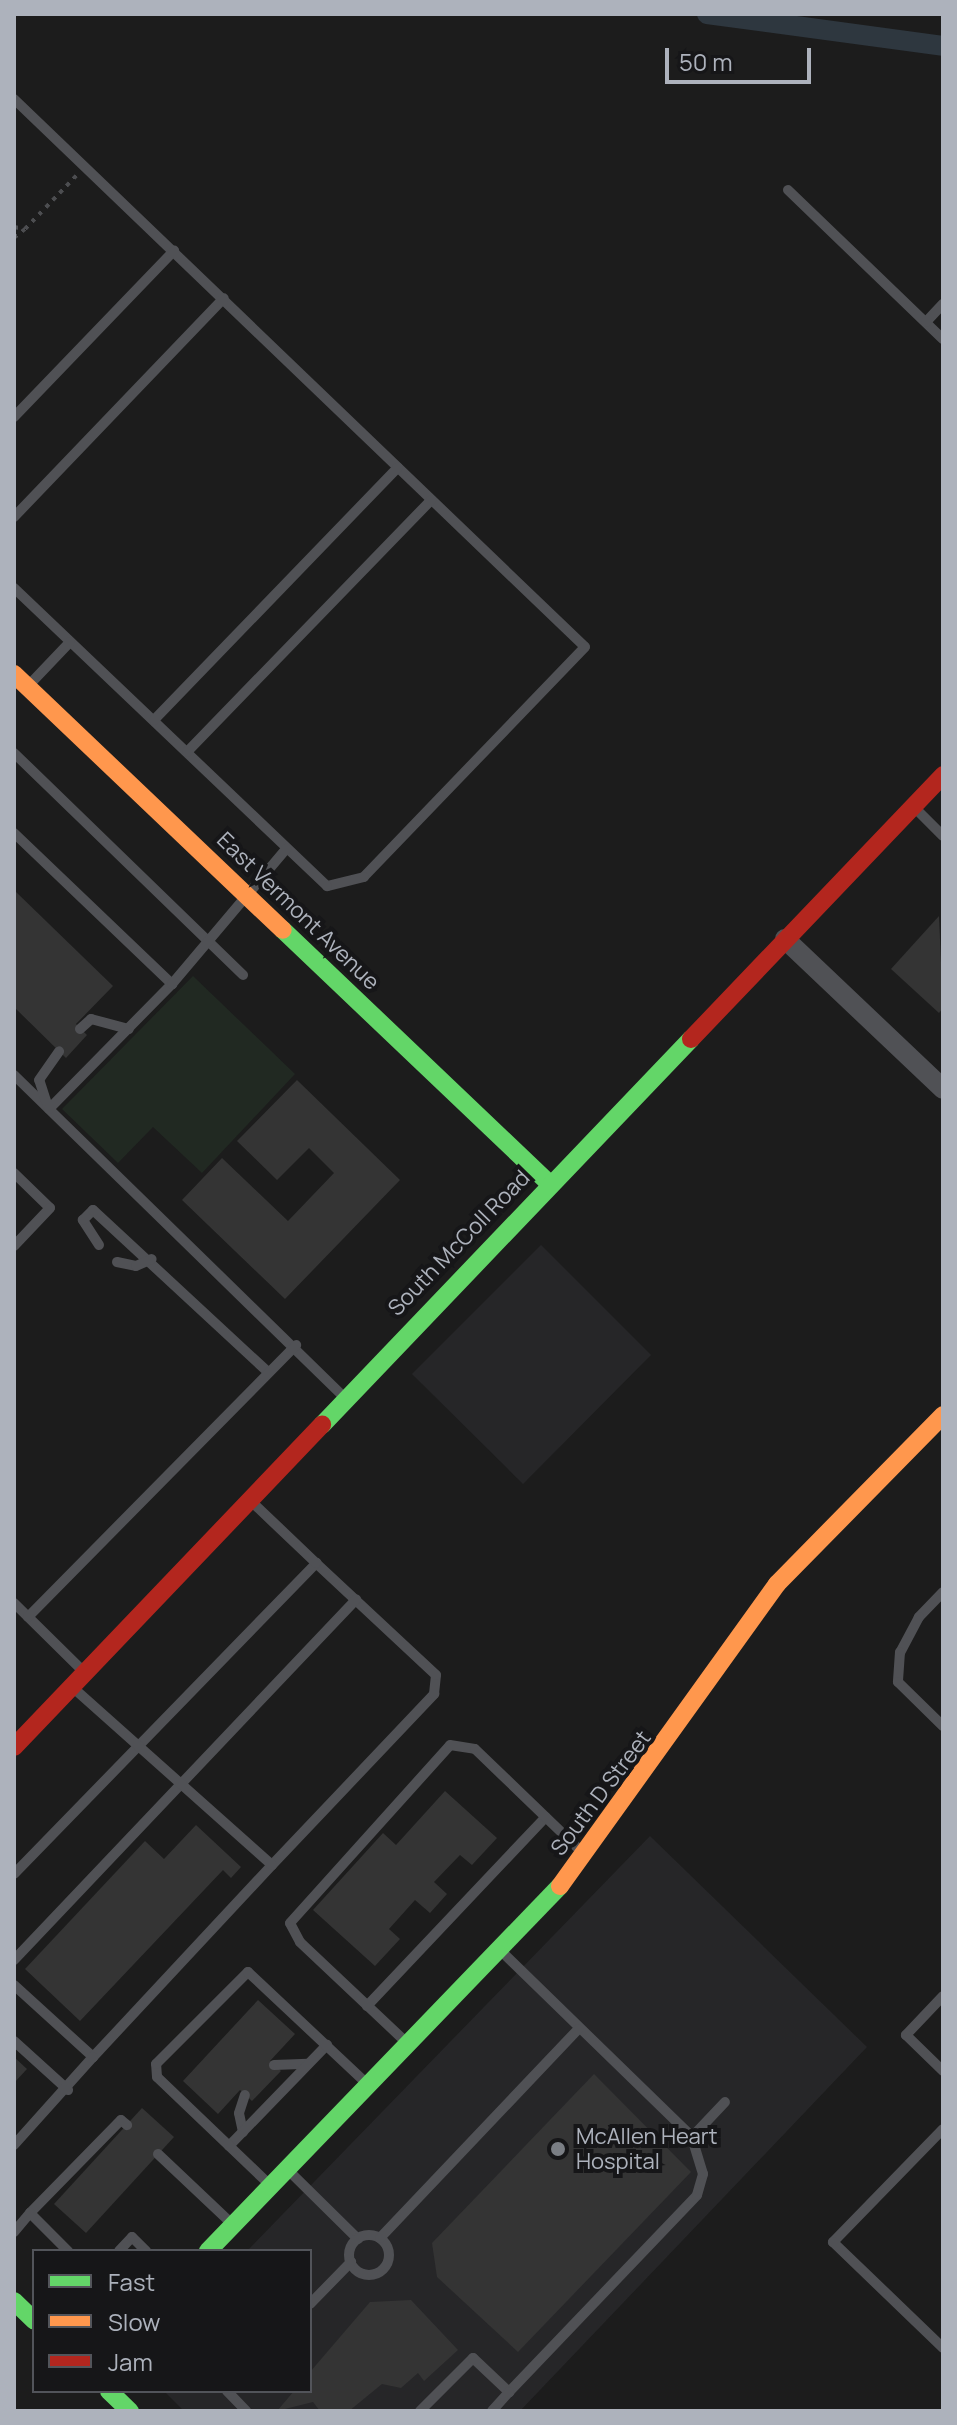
<!DOCTYPE html>
<html>
<head>
<meta charset="utf-8">
<style>
	body { margin:0 }
	#map { position:relative; width:957px; height:2425px; overflow:hidden; background:#1c1c1c; font-family:Manrope,sans-serif }
	div>[style] { position:absolute }
	[style*='--x'] { left:calc(var(--x)*1px); top:calc(var(--y)*1px); width:calc(var(--w)*1px); rotate:calc(var(--a)*1deg) }
	.built>* { inset:0; background:#262628 }
	.green>* { inset:0; background:#212922 }
	.canal>* { height:20px; margin:-10px; padding:0 10px; transform-origin:10px; border-radius:10px; background:#2e373f }
	.building>* { inset:0; background:#343434 }
	.path>* { height:4px; margin-top:-2px; transform-origin:0; background:repeating-linear-gradient(90deg,#4c4d50 0 4px,transparent 0 10px) }
	.lane>* { height:10px; margin:-5px; padding:0 5px; transform-origin:5px; border-radius:5px; background:#505155 }
	.lane>.ring { margin:-5px; padding:0; box-sizing:content-box; background:none; border:10px solid #505155; border-radius:50% }
	.street>* { height:20px; margin:-10px; padding:0 10px; transform-origin:10px; border-radius:10px; background:#505155 }
	.fast>* { height:18px; margin:-9px; padding:0 9px; transform-origin:9px; border-radius:9px; background:#63d668 }
	.slow>* { height:18px; margin:-9px; padding:0 9px; transform-origin:9px; border-radius:9px; background:#ff974d }
	.jam>* { height:18px; margin:-9px; padding:0 9px; transform-origin:9px; border-radius:9px; background:#b3261e }
	.dots>* { width:22px; height:22px; translate:-50% -50%; box-sizing:border-box; border:4px solid #161618; border-radius:50% }
	span { translate:-50% -50%; white-space:nowrap; text-align:center; line-height:1.15; -webkit-text-stroke:8px #161618; paint-order:stroke }
	.street-label { font-size:22px; color:#adb2bc }
	.poi-label { font-size:22px; color:#adb2bc }
	.left { translate:0 -50%; text-align:left }
	.frame { position:absolute; inset:0; border:16px solid #adb2bc; pointer-events:none }
	.legend { position:absolute; left:32px; top:2249px; width:280px; height:144px; box-sizing:border-box; background:#161618; border:2px solid #52545a; margin:0; padding:10px 14px; list-style:none; font-size:24px; color:#adb2bc }
	.legend li { display:flex; align-items:center; gap:16px; height:40px }
	.legend b { width:40px; border:2px solid #52545a }
	.scale { position:absolute; left:665px; top:48px; width:146px; height:36px; box-sizing:border-box; border:4px solid #adb2bc; border-top:0; padding-left:10px; font-size:24px; line-height:28px; white-space:nowrap; color:#adb2bc; -webkit-text-stroke:6px #161618; paint-order:stroke }
</style>
</head>
<body>
<div id="map">
	<div class="built">
		<div style="clip-path:polygon(541px 1245px,651px 1355px,523px 1484px,412px 1374px)"></div>
		<div style="clip-path:polygon(650px 1836px,867px 2047px,520px 2411px,184px 2411px,164px 2391px,310px 2391px,310px 2251px,247px 2251px)"></div>
	</div>
	<div class="green">
		<div style="clip-path:polygon(193px 976px,295px 1074px,202px 1173px,153px 1127px,118px 1163px,62px 1109px)"></div>
	</div>
	<div class="canal">
		<div style="--x:707;--y:14;--w:238;--a:7.7"></div>
	</div>
	<div class="building">
		<div style="clip-path:polygon(14px 890px,113px 986px,76px 1024px,87px 1035px,66px 1058px,14px 1007px)"></div>
		<div style="clip-path:polygon(939px 916px,943px 1008px,939px 1013px,891px 969px)"></div>
		<div style="clip-path:polygon(297px 1080px,400px 1180px,285px 1299px,182px 1200px,222px 1158px,288px 1221px,334px 1173px,309px 1148px,277px 1180px,237px 1141px)"></div>
		<div style="clip-path:polygon(445px 1791px,497px 1838px,472px 1865px,460px 1855px,434px 1882px,447px 1894px,430px 1913px,415px 1900px,389px 1929px,400px 1939px,375px 1966px,313px 1910px,383px 1833px,396px 1845px)"></div>
		<div style="clip-path:polygon(196px 1825px,241px 1867px,231px 1878px,223px 1870px,80px 2021px,25px 1969px,145px 1841px,164px 1859px)"></div>
		<div style="clip-path:polygon(258px 2000px,295px 2034px,270px 2061px,281px 2071px,252px 2101px,240px 2090px,218px 2114px,183px 2081px)"></div>
		<div style="clip-path:polygon(14px 2057px,27px 2069px,14px 2083px)"></div>
		<div style="clip-path:polygon(594px 2074px,691px 2172px,518px 2352px,437px 2277px,432px 2243px)"></div>
		<div style="clip-path:polygon(142px 2108px,174px 2137px,86px 2233px,54px 2204px)"></div>
		<div style="clip-path:polygon(411px 2300px,458px 2350px,424px 2381px,418px 2373px,401px 2388px,382px 2384px,349px 2411px,320px 2411px,313px 2402px,277px 2411px,294px 2391px,310px 2391px,310px 2372px,370px 2302px)"></div>
	</div>
	<div class="path">
		<div style="--x:14;--y:227;--w:11;--a:10"></div>
		<div style="--x:25;--y:229;--w:14;--a:141"></div>
		<div style="--x:25;--y:229;--w:74;--a:-46.1"></div>
	</div>
	<div class="lane">
		<div style="--x:14;--y:99;--w:791;--a:43.82"></div>
		<div style="--x:585;--y:647;--w:319;--a:133.9"></div>
		<div style="--x:364;--y:877;--w:38;--a:166"></div>
		<div style="--x:327;--y:886;--w:432;--a:-136.4"></div>
		<div style="--x:788;--y:190;--w:215;--a:43.9"></div>
		<div style="--x:926;--y:322;--w:25;--a:-47"></div>
		<div style="--x:14;--y:417;--w:231;--a:-46.1"></div>
		<div style="--x:14;--y:517;--w:303;--a:-46.2"></div>
		<div style="--x:30;--y:684;--w:58;--a:-46.4"></div>
		<div style="--x:154;--y:720;--w:351;--a:-46"></div>
		<div style="--x:187;--y:752;--w:351;--a:-45.9"></div>
		<div style="--x:14;--y:753;--w:319;--a:44.1"></div>
		<div style="--x:916;--y:809;--w:38;--a:45"></div>
		<div style="--x:14;--y:833;--w:219;--a:43.7"></div>
		<div style="--x:80;--y:1029;--w:15;--a:-42"></div>
		<div style="--x:91;--y:1019;--w:39;--a:15"></div>
		<div style="--x:14;--y:1075;--w:461;--a:44.3"></div>
		<div style="--x:48;--y:1107;--w:28;--a:-108"></div>
		<div style="--x:39;--y:1080;--w:35;--a:-55"></div>
		<div style="--x:49;--y:1109;--w:175;--a:-45.5"></div>
		<div style="--x:172;--y:984;--w:177;--a:-49.8"></div>
		<div style="--x:14;--y:1173;--w:50;--a:44.2"></div>
		<div style="--x:50;--y:1208;--w:52;--a:133.5"></div>
		<div style="--x:99;--y:1245;--w:30;--a:-123"></div>
		<div style="--x:83;--y:1220;--w:14;--a:-45"></div>
		<div style="--x:93;--y:1210;--w:237;--a:42.8"></div>
		<div style="--x:117;--y:1262;--w:19;--a:12"></div>
		<div style="--x:136;--y:1266;--w:17;--a:-24"></div>
		<div style="--x:943;--y:1592;--w:35;--a:134"></div>
		<div style="--x:919;--y:1617;--w:40;--a:118"></div>
		<div style="--x:900;--y:1652;--w:30;--a:94"></div>
		<div style="--x:898;--y:1682;--w:63;--a:44.4"></div>
		<div style="--x:14;--y:1603;--w:97;--a:44.6"></div>
		<div style="--x:28;--y:1617;--w:382;--a:-45.4"></div>
		<div style="--x:272;--y:1865;--w:236;--a:-46.5"></div>
		<div style="--x:434;--y:1694;--w:19;--a:-84"></div>
		<div style="--x:436;--y:1675;--w:164;--a:-137"></div>
		<div style="--x:14;--y:1874;--w:434;--a:-45.8"></div>
		<div style="--x:316;--y:1563;--w:88;--a:-136.4"></div>
		<div style="--x:501;--y:1951;--w:267;--a:44.2"></div>
		<div style="--x:14;--y:1960;--w:497;--a:-46.5"></div>
		<div style="--x:14;--y:1985;--w:107;--a:42.3"></div>
		<div style="--x:93;--y:2057;--w:262;--a:-47"></div>
		<div style="--x:272;--y:1865;--w:266;--a:-138.3"></div>
		<div style="--x:943;--y:1996;--w:54;--a:133.5"></div>
		<div style="--x:906;--y:2035;--w:52;--a:44.2"></div>
		<div style="--x:367;--y:2006;--w:260;--a:-46.6"></div>
		<div style="--x:14;--y:2041;--w:73;--a:42.2"></div>
		<div style="--x:407;--y:2043;--w:147;--a:-136.7"></div>
		<div style="--x:300;--y:1942;--w:21;--a:-118"></div>
		<div style="--x:290;--y:1923;--w:239;--a:-48"></div>
		<div style="--x:450;--y:1745;--w:25;--a:9"></div>
		<div style="--x:475;--y:1749;--w:154;--a:43.9"></div>
		<div style="--x:274;--y:2065;--w:34;--a:-2"></div>
		<div style="--x:943;--y:2129;--w:158;--a:134.2"></div>
		<div style="--x:833;--y:2242;--w:153;--a:43.9"></div>
		<div style="--x:243;--y:2132;--w:19;--a:-102"></div>
		<div style="--x:239;--y:2113;--w:19;--a:-72"></div>
		<div style="--x:14;--y:2145;--w:118;--a:-48.1"></div>
		<div style="--x:229;--y:2146;--w:141;--a:-45.9"></div>
		<div style="--x:158;--y:2154;--w:100;--a:43.4"></div>
		<div style="--x:289;--y:2171;--w:97;--a:44.6"></div>
		<div style="--x:270;--y:2185;--w:156;--a:-136.3"></div>
		<div style="--x:157;--y:2077;--w:13;--a:-94"></div>
		<div style="--x:156;--y:2064;--w:130;--a:-45"></div>
		<div style="--x:248;--y:1972;--w:159;--a:43.2"></div>
		<div style="--x:30;--y:2213;--w:130;--a:-45.6"></div>
		<div style="--x:121;--y:2120;--w:8;--a:40"></div>
		<div style="--x:14;--y:2232;--w:25;--a:-50"></div>
		<div style="--x:30;--y:2213;--w:54;--a:45"></div>
		<div class="ring" style="left:349px;top:2235px;width:30px;height:30px"></div>
		<div style="--x:380;--y:2238;--w:288;--a:-46.5"></div>
		<div style="--x:119;--y:2251;--w:19;--a:-47"></div>
		<div style="--x:132;--y:2237;--w:20;--a:45"></div>
		<div style="--x:310;--y:2304;--w:59;--a:-45.7"></div>
		<div style="--x:227;--y:2391;--w:28;--a:46"></div>
		<div style="--x:509;--y:2392;--w:272;--a:-46.3"></div>
		<div style="--x:697;--y:2195;--w:22;--a:-74"></div>
		<div style="--x:703;--y:2174;--w:39;--a:-107"></div>
		<div style="--x:692;--y:2137;--w:48;--a:-46.7"></div>
		<div style="--x:420;--y:2411;--w:75;--a:-45"></div>
		<div style="--x:473;--y:2358;--w:50;--a:43.4"></div>
		<div style="--x:509;--y:2392;--w:25;--a:132"></div>
	</div>
	<div class="street">
		<div style="--x:785;--y:939;--w:218;--a:43.5"></div>
	</div>
	<div class="fast">
		<div style="--x:283;--y:930;--w:367;--a:43.6"></div>
		<div style="--x:322;--y:1425;--w:534;--a:-46.29"></div>
		<div style="--x:208;--y:2251;--w:507;--a:-46.04"></div>
		<div style="--x:14;--y:2301;--w:28;--a:44"></div>
		<div style="--x:109;--y:2391;--w:29;--a:44"></div>
	</div>
	<div class="slow">
		<div style="--x:14;--y:674;--w:371;--a:43.6"></div>
		<div style="--x:560;--y:1886;--w:372;--a:-54.3"></div>
		<div style="--x:777;--y:1584;--w:237;--a:-45.5"></div>
	</div>
	<div class="jam">
		<div style="--x:691;--y:1039;--w:365;--a:-46.3"></div>
		<div style="--x:14;--y:1747;--w:446;--a:-46.3"></div>
	</div>
	<div class="dots">
		<div style="left:558px;top:2149px;background:#7a7e84"></div>
	</div>
	<div class="street-label">
		<span style="left:298px;top:911px;rotate:44deg">East Vermont Avenue</span>
		<span style="left:459px;top:1243px;rotate:-46deg">South McColl Road</span>
		<span style="left:601px;top:1793px;rotate:-53deg">South D Street</span>
	</div>
	<div class="poi-label">
		<span class="left" style="left:576px;top:2149px">McAllen Heart<br>Hospital</span>
	</div>
	<div class="frame"></div>
	<ul class="legend">
	<li><b style="height:10px;background:#63d668"></b>Fast</li>
	<li><b style="height:10px;background:#ff974d"></b>Slow</li>
	<li><b style="height:10px;background:#b3261e"></b>Jam</li>
	</ul>
	<div class="scale">50 m</div>
</div>
</body>
</html>
